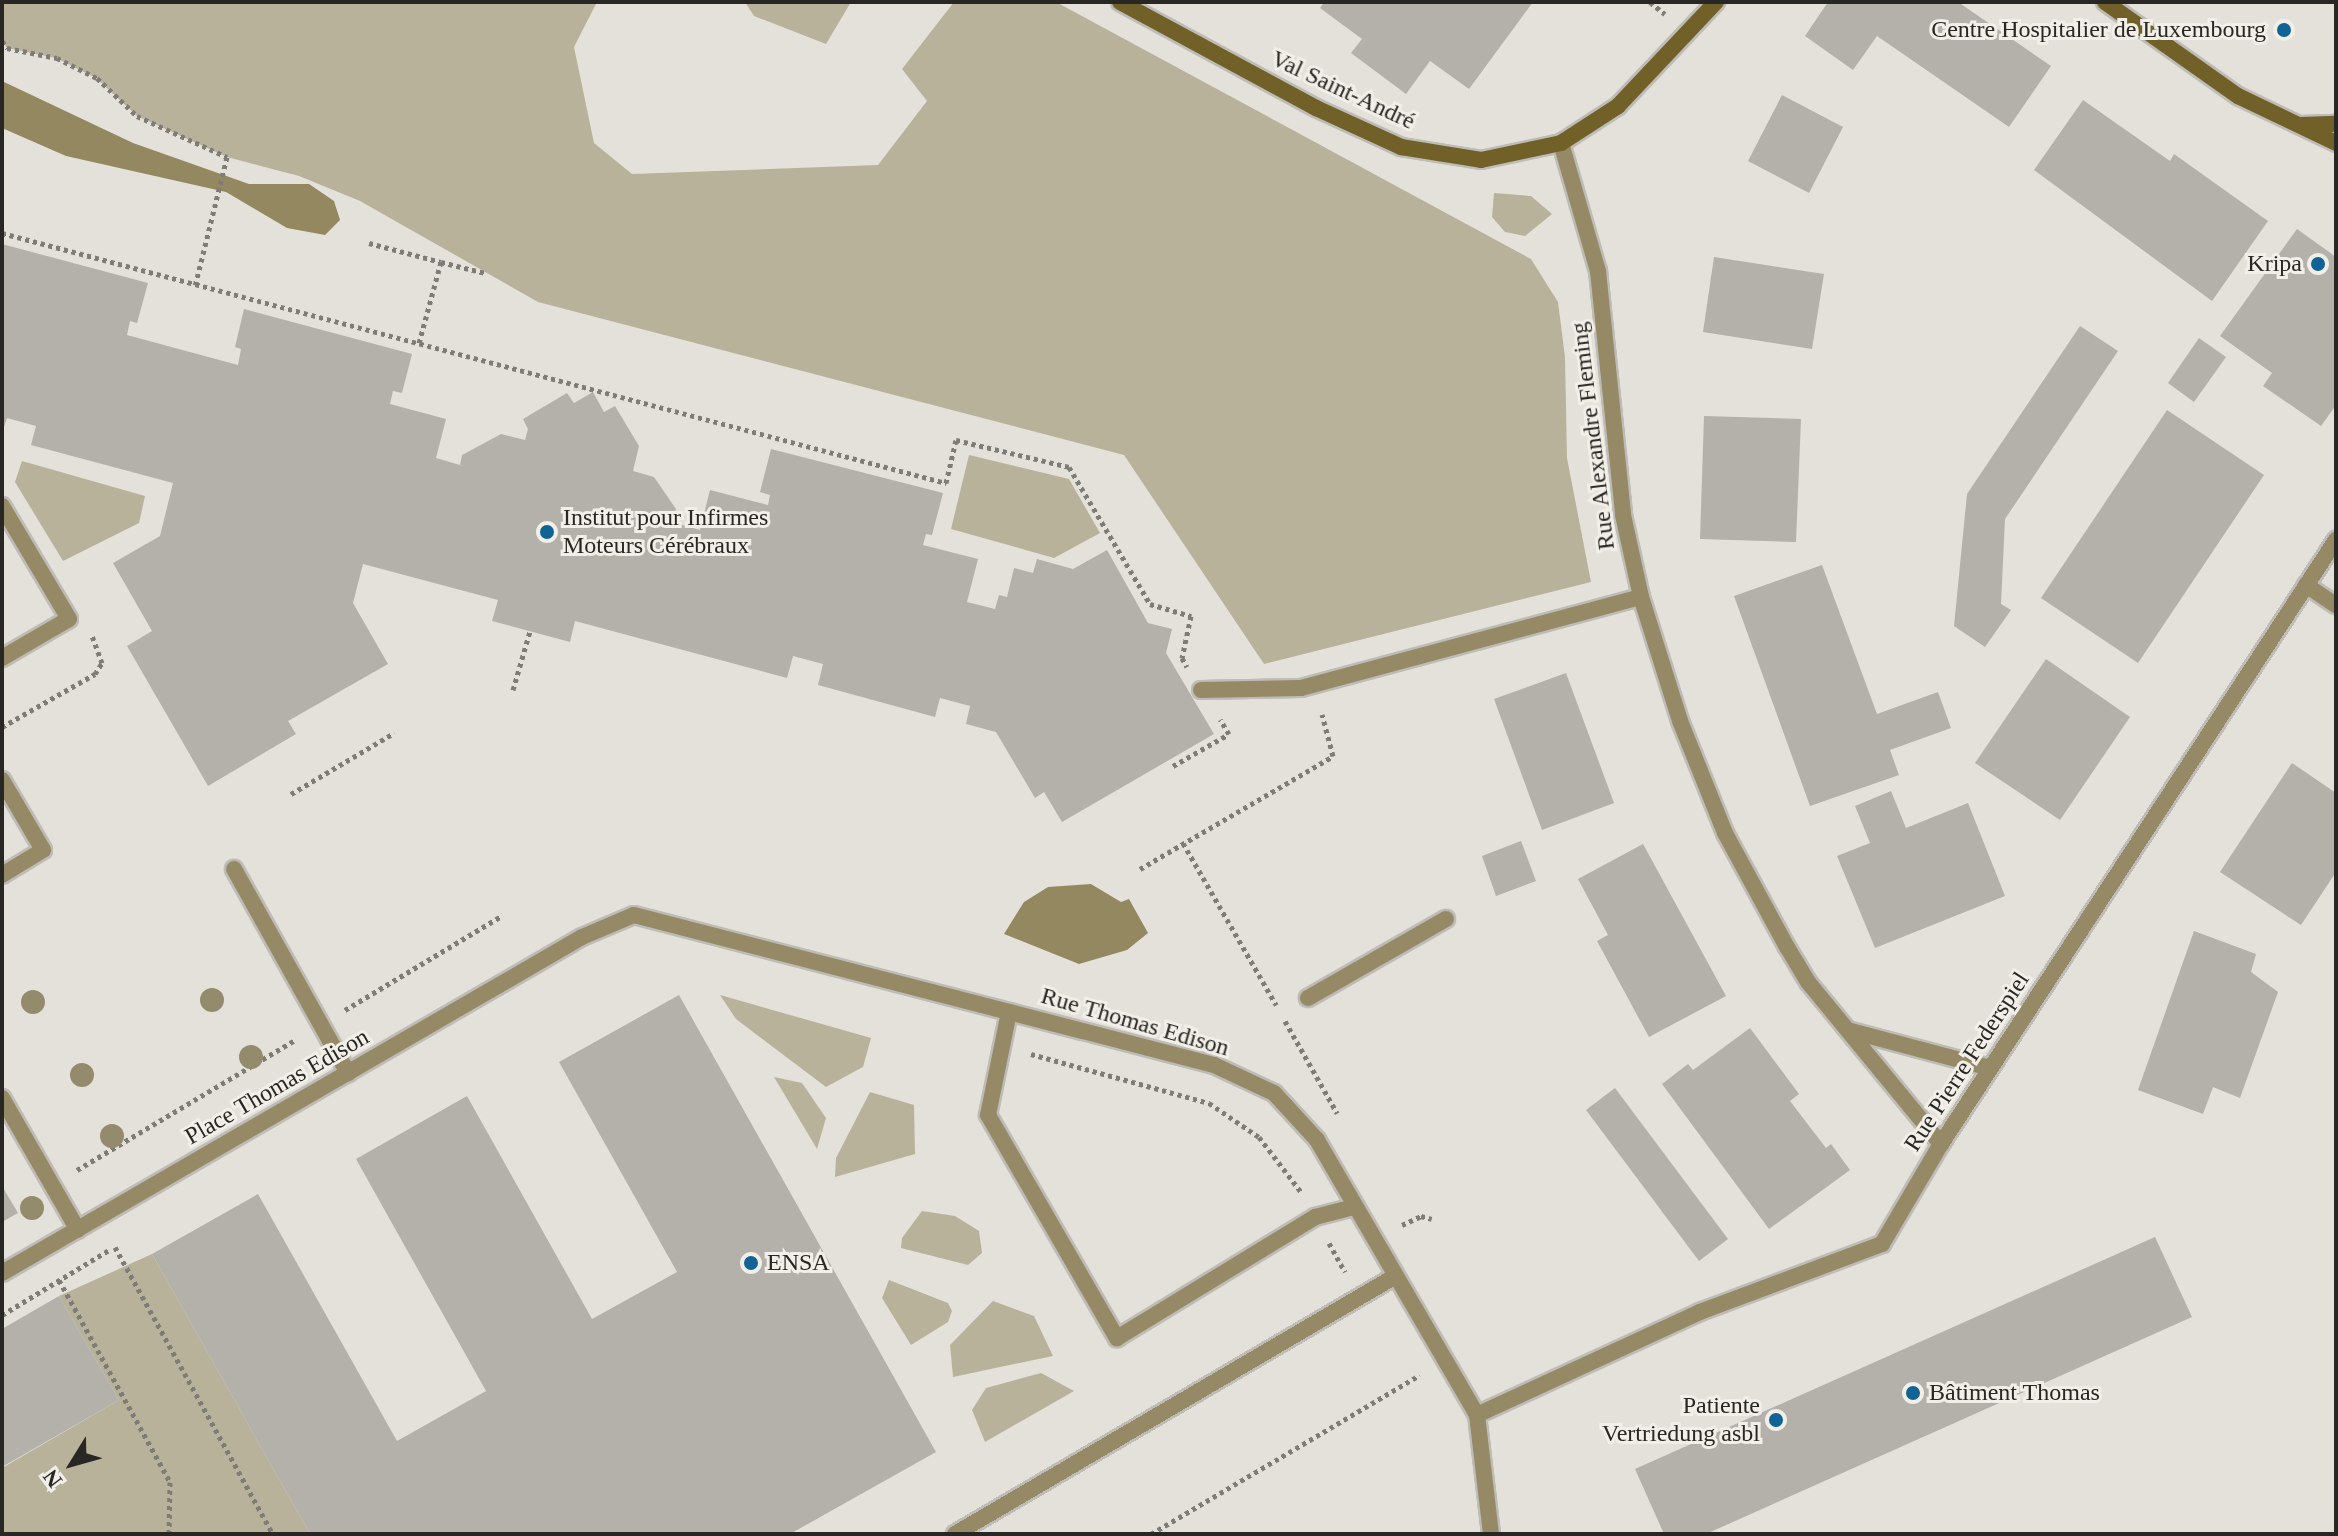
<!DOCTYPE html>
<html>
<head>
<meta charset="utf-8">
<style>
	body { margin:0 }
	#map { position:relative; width:2338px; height:1536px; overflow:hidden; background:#e4e1da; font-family:Georgia,serif }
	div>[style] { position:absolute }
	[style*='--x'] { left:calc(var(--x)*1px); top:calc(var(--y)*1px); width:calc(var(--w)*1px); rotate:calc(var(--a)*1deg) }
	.green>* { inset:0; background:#b9b29a }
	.water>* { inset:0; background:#948861 }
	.building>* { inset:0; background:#b3b1aa }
	.path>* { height:5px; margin-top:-2.5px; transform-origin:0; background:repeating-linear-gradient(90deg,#7e7c77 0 4px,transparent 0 8px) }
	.roads { filter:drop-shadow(2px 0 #bebcb6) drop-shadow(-2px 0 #bebcb6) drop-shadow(0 2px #bebcb6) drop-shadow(0 -2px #bebcb6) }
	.lane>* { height:16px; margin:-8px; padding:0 8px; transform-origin:8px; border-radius:8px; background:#968a66 }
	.street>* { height:16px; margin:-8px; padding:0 8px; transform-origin:8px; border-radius:8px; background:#968a66 }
	.secondary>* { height:16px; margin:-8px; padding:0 8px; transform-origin:8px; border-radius:8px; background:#716027 }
	.trees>* { width:24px; height:24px; margin:-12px; border-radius:50%; background:#948b6d }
	.dots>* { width:22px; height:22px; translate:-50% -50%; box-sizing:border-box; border:4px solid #f1efe7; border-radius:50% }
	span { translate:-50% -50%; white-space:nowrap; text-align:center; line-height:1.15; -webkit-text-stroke:6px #f1efe7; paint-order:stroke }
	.poi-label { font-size:24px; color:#282724 }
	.right { translate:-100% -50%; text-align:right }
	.left { translate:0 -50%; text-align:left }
	.street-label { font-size:24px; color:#282724 }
	.frame { position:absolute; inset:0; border:4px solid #282724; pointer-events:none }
	.north { position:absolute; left:32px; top:1424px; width:80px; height:80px; -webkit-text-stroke:6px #f1efe7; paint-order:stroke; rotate:233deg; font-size:22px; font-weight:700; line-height:32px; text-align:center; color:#282724 }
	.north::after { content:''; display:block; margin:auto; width:28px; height:36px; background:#282724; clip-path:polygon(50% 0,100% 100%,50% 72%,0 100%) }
</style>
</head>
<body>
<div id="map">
	<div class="green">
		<div style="clip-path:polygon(2px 2px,597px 2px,574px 47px,594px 143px,632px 174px,878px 165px,927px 101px,902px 69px,954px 2px,1056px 2px,1531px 259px,1558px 302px,1565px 357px,1567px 458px,1591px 582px,1264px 664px,1124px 455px,538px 302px,360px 201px,299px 176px,227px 157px,137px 116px,96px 78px,56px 58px,7px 48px,2px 41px)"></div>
		<div style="clip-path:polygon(745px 2px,851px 2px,826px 44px,754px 16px)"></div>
		<div style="clip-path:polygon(1494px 193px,1531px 196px,1552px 214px,1525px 236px,1505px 232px,1492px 217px)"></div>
		<div style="clip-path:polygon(969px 455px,1069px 479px,1100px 533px,1054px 558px,951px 529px)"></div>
		<div style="clip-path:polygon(22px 461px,145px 496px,139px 523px,63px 561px,15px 482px)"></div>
		<div style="clip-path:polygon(720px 995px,871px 1038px,863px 1067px,826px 1087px,736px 1019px)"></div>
		<div style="clip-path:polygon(774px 1077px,802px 1083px,826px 1118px,817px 1149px)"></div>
		<div style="clip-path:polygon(870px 1092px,914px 1105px,915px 1154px,835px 1177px,836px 1158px)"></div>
		<div style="clip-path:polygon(922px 1211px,955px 1216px,979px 1231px,982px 1253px,968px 1265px,901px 1248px,902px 1238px)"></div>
		<div style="clip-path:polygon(152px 1254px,310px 1534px,2px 1534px,2px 1468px,119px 1400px,59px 1296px)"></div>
		<div style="clip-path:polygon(889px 1280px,948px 1303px,952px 1311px,948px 1322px,911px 1345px,882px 1298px)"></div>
		<div style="clip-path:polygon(993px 1301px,1034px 1316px,1053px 1356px,953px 1377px,950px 1345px)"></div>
		<div style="clip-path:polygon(1041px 1373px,1074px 1391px,985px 1442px,972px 1410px,986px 1388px)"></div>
	</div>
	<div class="water">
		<div style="clip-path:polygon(2px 81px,133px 143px,249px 184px,309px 184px,334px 201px,340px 220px,325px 235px,287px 228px,226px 192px,66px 156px,2px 128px)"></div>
		<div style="clip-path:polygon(1091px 884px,1121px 902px,1129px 899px,1148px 933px,1127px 950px,1079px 964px,1004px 934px,1024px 902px,1048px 887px)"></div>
	</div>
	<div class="building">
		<div style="clip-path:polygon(1324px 2px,1533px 2px,1469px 89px,1430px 61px,1406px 94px,1351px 53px,1362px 39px,1320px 8px)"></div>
		<div style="clip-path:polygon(1828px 2px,1958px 2px,2051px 66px,2009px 127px,1877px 36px,1853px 70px,1805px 36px)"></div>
		<div style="clip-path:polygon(1782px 95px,1843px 127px,1809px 193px,1748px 161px)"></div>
		<div style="clip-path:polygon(2083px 100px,2170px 161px,2174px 154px,2268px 221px,2212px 301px,2034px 170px)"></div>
		<div style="clip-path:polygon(2297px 229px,2336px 257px,2336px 405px,2321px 426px,2263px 386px,2272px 373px,2220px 336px)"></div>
		<div style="clip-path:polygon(2px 244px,148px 283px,137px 323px,130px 321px,127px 335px,238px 365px,241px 349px,235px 347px,244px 309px,412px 354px,402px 393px,393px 391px,390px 404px,446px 419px,436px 458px,460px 465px,462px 455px,501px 434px,525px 440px,528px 429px,523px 419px,567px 393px,574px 403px,593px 392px,604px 412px,615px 406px,639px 446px,633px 471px,654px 477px,676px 509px,672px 522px,700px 530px,710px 490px,768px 505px,770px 495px,760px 492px,771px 449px,943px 493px,932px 535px,926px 534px,923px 545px,978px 559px,967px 602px,995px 609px,999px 595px,1007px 597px,1014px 568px,1033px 573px,1037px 559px,1073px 569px,1107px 550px,1148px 623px,1172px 629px,1166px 653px,1214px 734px,1062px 822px,1044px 792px,1035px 798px,996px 732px,966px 724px,970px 706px,940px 698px,935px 717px,818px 685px,823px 664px,793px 656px,787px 678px,575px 621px,570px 642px,492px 621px,498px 600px,363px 564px,353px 603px,388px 664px,288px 721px,296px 734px,208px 786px,127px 646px,152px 631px,113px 563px,160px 536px,173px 483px,31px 445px,36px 426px,7px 418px,2px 433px)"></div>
		<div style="clip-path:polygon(1714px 257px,1824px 274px,1812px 349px,1703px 332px)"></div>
		<div style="clip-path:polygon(2080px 326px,2118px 351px,2005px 519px,2001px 604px,2011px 610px,1985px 647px,1954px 626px,1967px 494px)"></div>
		<div style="clip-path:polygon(2199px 338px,2226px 357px,2194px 402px,2168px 383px)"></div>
		<div style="clip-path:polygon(2167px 410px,2264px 475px,2138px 663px,2041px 598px)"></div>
		<div style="clip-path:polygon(1704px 416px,1801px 419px,1796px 542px,1700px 539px)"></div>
		<div style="clip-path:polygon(1822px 565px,1877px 714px,1938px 692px,1951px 728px,1890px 750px,1899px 775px,1810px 806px,1734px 596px)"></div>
		<div style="clip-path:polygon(2046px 659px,2130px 717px,2060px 820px,1975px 763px)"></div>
		<div style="clip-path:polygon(1566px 673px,1614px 803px,1542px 830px,1494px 699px)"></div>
		<div style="clip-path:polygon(2292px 763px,2336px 793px,2336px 872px,2301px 925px,2220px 872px)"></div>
		<div style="clip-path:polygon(1891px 791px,1906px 828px,1968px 803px,2005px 896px,1875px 948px,1837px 856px,1870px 843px,1855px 806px)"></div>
		<div style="clip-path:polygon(1521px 841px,1536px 881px,1496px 896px,1482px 856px)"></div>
		<div style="clip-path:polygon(1643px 844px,1726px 996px,1649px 1037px,1597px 941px,1608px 935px,1578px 879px)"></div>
		<div style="clip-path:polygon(2194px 931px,2256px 954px,2251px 972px,2278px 992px,2240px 1098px,2213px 1087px,2203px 1114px,2138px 1090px)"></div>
		<div style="clip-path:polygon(679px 995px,936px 1452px,790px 1534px,310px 1534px,152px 1254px,258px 1194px,397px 1441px,486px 1391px,356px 1159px,467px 1096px,592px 1319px,677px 1272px,559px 1062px)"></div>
		<div style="clip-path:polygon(1750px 1028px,1799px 1094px,1790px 1101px,1826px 1148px,1831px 1144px,1850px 1170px,1769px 1229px,1662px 1084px,1688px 1064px,1693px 1070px)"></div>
		<div style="clip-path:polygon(1615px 1088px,1728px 1239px,1699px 1261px,1586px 1110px)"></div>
		<div style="clip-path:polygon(2px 1186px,18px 1213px,2px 1222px)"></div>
		<div style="clip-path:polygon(2155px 1237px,2192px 1317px,1706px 1534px,1664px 1534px,1635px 1469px)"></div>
		<div style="clip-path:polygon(59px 1296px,119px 1400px,2px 1467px,2px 1329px)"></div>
	</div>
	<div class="path">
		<div style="--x:1650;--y:2;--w:19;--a:39"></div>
		<div style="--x:2;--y:41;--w:9;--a:54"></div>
		<div style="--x:7;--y:48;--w:51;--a:11.3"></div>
		<div style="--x:57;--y:58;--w:45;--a:26.6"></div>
		<div style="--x:97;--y:78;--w:55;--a:43.5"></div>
		<div style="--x:137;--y:116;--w:99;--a:24.5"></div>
		<div style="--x:227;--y:157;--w:133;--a:103.9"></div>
		<div style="--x:2;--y:233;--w:977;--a:14.83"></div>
		<div style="--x:946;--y:483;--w:44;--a:-76.9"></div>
		<div style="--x:956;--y:440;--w:116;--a:13.4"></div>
		<div style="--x:1069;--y:467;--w:159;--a:59.4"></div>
		<div style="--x:1150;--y:604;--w:43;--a:16.3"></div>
		<div style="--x:1191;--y:616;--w:43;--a:102.1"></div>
		<div style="--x:1182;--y:658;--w:10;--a:61"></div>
		<div style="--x:369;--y:243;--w:74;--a:14.8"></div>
		<div style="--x:419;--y:343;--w:84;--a:-74.8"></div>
		<div style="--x:441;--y:262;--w:45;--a:14"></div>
		<div style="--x:513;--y:690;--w:61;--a:-73.9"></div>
		<div style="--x:2;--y:727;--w:107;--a:-29.7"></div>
		<div style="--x:95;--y:674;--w:13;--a:-58"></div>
		<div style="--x:102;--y:663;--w:30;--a:-110"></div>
		<div style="--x:1173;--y:766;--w:64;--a:-29.7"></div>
		<div style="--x:1229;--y:734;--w:17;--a:-121"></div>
		<div style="--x:291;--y:794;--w:120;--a:-30.6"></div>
		<div style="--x:1183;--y:843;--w:187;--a:60.1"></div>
		<div style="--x:1140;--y:869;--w:224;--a:-30.3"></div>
		<div style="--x:1333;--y:756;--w:43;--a:-104.7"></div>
		<div style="--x:345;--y:1010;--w:184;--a:-31"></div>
		<div style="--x:1285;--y:1021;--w:106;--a:60.5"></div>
		<div style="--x:1031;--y:1054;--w:185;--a:15.4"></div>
		<div style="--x:1209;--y:1103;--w:60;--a:34.2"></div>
		<div style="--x:1259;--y:1137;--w:69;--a:52.6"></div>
		<div style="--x:77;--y:1170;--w:254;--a:-30.8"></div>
		<div style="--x:1402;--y:1225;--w:21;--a:-25"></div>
		<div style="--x:1421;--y:1216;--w:11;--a:15"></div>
		<div style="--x:1329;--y:1243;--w:33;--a:61"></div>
		<div style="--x:115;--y:1247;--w:328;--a:61.2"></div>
		<div style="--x:59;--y:1280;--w:230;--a:61.2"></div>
		<div style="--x:170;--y:1482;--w:52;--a:91.1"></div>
		<div style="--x:2;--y:1315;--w:125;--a:-31.3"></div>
		<div style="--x:1151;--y:1534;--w:312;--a:-30.6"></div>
	</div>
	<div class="roads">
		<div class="lane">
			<div style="--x:2;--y:506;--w:131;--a:59.3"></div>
			<div style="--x:69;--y:619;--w:78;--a:149.8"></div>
			<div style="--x:1201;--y:690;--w:100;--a:-1.1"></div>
			<div style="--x:1301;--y:688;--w:352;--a:-15"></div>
			<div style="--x:2;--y:780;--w:81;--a:59.6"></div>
			<div style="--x:43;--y:850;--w:48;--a:148.6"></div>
			<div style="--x:234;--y:869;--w:234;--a:60.8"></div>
			<div style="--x:1308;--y:998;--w:159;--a:-29.8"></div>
			<div style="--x:1009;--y:1012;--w:105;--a:101.5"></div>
			<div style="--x:988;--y:1115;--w:258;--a:60"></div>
			<div style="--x:1117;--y:1338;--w:232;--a:-31.4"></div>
			<div style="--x:1315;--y:1217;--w:40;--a:-14.4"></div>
			<div style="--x:2;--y:1098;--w:152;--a:60.1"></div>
			<div style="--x:2;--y:1273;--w:670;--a:-30.08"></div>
			<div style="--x:582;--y:937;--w:56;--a:-22.9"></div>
			<div style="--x:634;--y:915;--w:599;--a:14.5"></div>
			<div style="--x:1214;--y:1065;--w:66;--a:25"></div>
			<div style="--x:1274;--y:1093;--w:64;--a:47.5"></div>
			<div style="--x:1317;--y:1140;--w:318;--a:59.8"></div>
			<div style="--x:955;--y:1534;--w:509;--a:-30.35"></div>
		</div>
		<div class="street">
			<div style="--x:1561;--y:143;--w:133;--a:73.9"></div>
			<div style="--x:1598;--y:271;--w:245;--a:84.1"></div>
			<div style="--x:1623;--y:515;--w:84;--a:77.6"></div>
			<div style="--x:1641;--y:597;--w:130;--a:72.5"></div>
			<div style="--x:1680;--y:721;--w:121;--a:68.1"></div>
			<div style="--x:1725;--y:833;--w:130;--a:61.5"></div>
			<div style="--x:1787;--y:947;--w:41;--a:59"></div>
			<div style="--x:1808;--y:982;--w:210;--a:50.6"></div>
			<div style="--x:2306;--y:585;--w:36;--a:34"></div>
			<div style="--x:1851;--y:1031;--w:144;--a:14.9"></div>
			<div style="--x:1491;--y:1534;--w:120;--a:-96.7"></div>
			<div style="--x:1477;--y:1415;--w:246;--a:-24.8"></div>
			<div style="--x:1700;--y:1312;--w:194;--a:-20.5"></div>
			<div style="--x:1882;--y:1244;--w:116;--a:-59.5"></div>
			<div style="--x:1941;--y:1144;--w:722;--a:-56.82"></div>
		</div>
		<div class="secondary">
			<div style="--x:1120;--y:2;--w:223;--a:28.4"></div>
			<div style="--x:1316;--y:108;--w:94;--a:24.6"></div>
			<div style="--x:1401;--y:147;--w:81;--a:9.2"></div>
			<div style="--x:1481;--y:160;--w:82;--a:-12"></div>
			<div style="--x:1561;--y:143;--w:68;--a:-33"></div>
			<div style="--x:1618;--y:106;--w:143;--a:-46.7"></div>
			<div style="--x:2105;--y:2;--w:163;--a:35.3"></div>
			<div style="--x:2238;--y:96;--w:109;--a:25.6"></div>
			<div style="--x:2301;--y:125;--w:35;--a:-2"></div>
		</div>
	</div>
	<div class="trees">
		<div style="left:212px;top:1000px"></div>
		<div style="left:33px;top:1002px"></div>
		<div style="left:251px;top:1057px"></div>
		<div style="left:82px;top:1075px"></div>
		<div style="left:112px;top:1136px"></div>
		<div style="left:32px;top:1208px"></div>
	</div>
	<div class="dots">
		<div style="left:2284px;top:30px;background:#126395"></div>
		<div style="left:2318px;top:264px;background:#126395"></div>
		<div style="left:547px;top:532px;background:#126395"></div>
		<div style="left:751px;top:1263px;background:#126395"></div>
		<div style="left:1913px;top:1393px;background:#126395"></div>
		<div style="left:1776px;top:1420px;background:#126395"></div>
	</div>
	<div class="poi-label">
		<span class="right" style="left:2266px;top:30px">Centre Hospitalier de Luxembourg</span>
		<span class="right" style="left:2302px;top:264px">Kripa</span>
		<span class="left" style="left:563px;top:532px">Institut pour Infirmes<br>Moteurs Cérébraux</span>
		<span class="left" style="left:767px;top:1263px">ENSA</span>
		<span class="left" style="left:1929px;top:1393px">Bâtiment Thomas</span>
		<span class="right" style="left:1760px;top:1420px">Patiente<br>Vertriedung asbl</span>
	</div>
	<div class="street-label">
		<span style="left:1343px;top:90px;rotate:25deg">Val Saint-André</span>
		<span style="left:1593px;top:436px;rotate:-97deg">Rue Alexandre Fleming</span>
		<span style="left:1135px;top:1022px;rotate:16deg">Rue Thomas Edison</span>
		<span style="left:1967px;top:1062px;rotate:-57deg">Rue Pierre Federspiel</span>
		<span style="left:277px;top:1087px;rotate:-30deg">Place Thomas Edison</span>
	</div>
	<div class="frame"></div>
	<div class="north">N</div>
</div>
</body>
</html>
